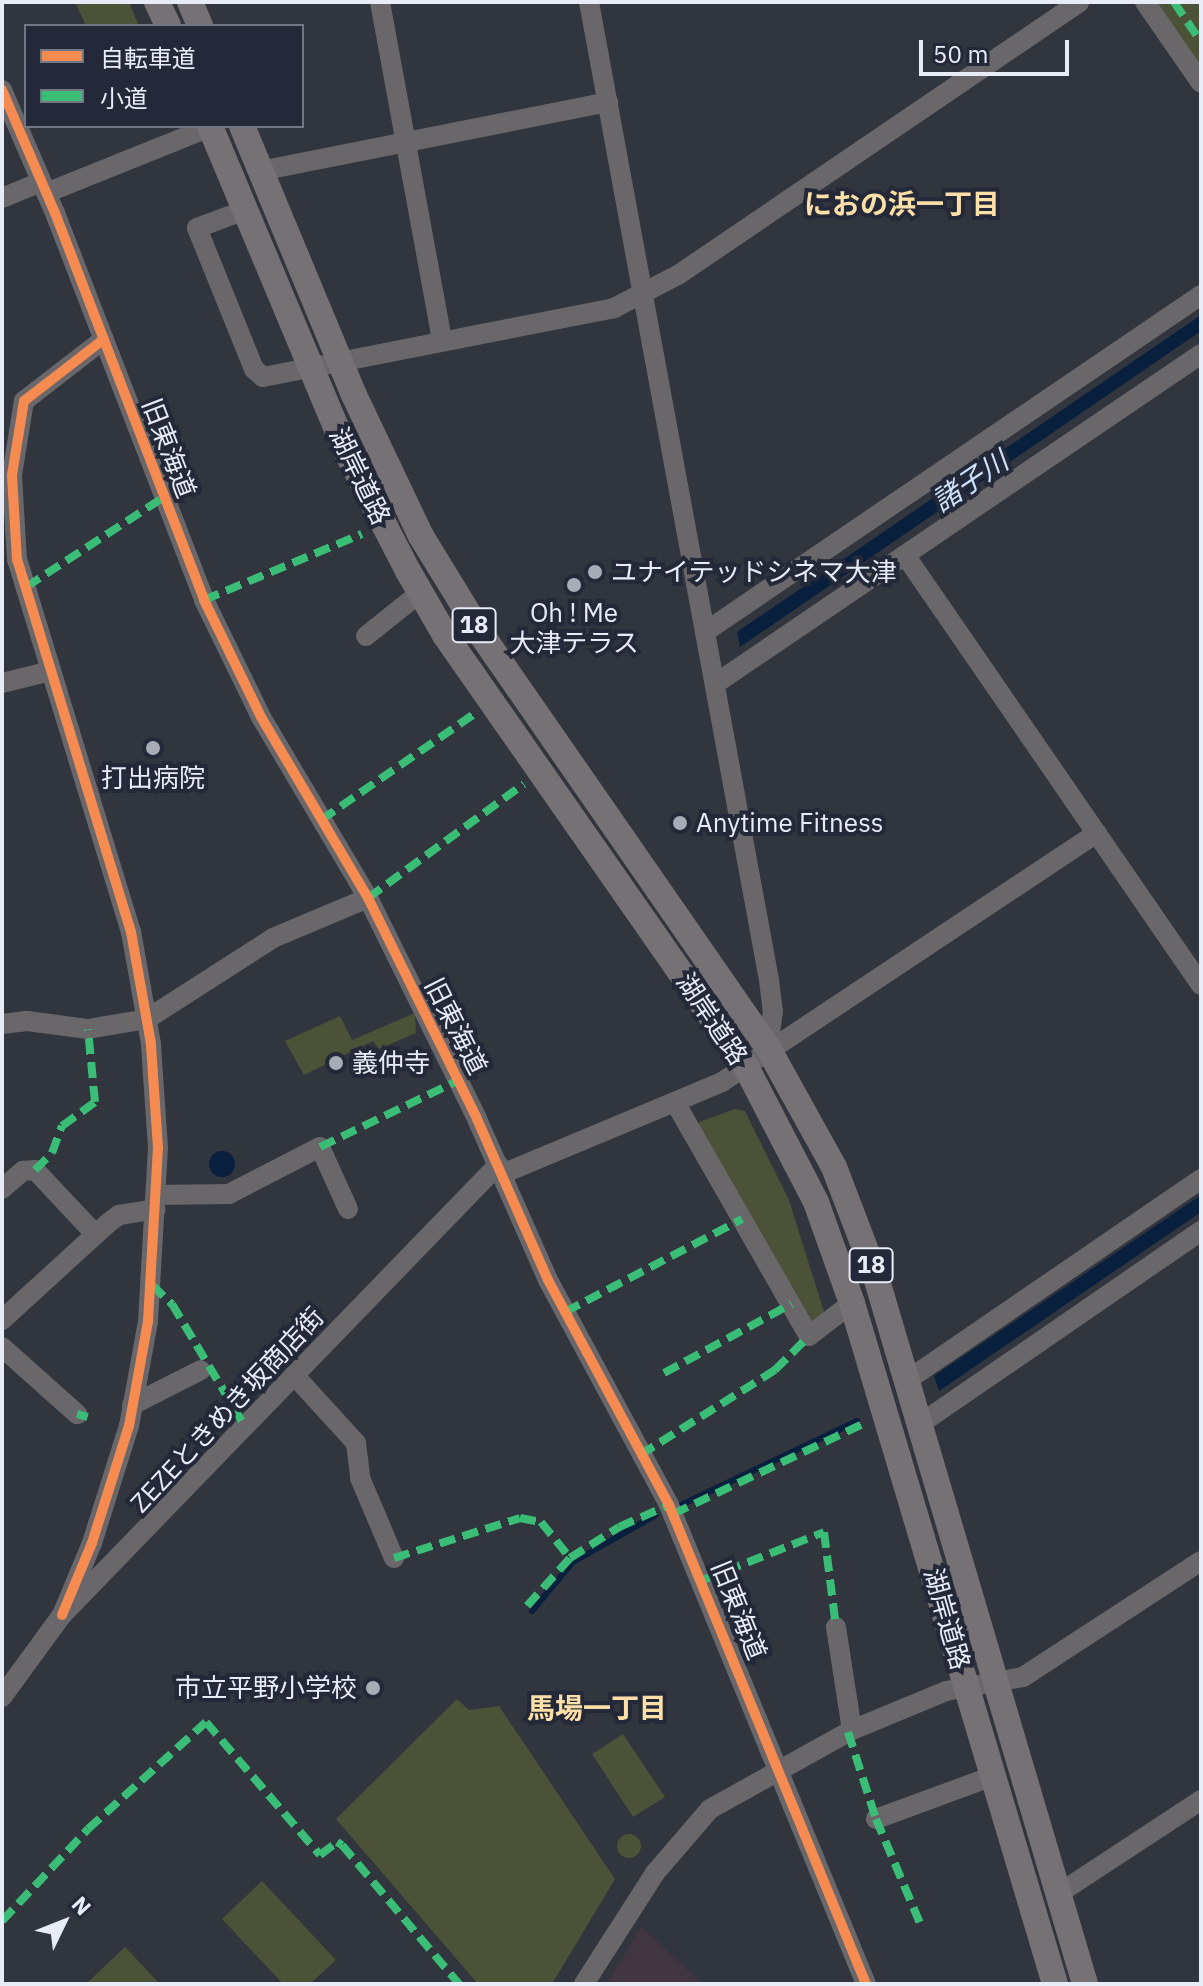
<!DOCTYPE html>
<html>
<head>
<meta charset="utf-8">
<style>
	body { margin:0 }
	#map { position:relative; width:1203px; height:1986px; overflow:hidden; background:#31353e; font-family:"IBM Plex Sans","Noto Sans JP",sans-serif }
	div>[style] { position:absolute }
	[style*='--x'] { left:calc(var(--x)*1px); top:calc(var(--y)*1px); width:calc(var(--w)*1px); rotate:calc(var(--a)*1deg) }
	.industrial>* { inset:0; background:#413542 }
	.green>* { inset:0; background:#4b5237 }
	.round { border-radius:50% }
	.water>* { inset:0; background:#081f3e }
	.stream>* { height:6px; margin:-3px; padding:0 3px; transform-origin:3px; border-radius:3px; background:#081f3e }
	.minor>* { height:20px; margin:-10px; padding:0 10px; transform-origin:10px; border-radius:10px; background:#69676a }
	.major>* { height:26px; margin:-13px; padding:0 13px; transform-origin:13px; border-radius:13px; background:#757174 }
	.quiet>* { height:8px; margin-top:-4px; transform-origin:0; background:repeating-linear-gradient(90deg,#3abd76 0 16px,transparent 0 24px) }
	.cycleway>* { height:10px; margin:-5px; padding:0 5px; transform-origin:5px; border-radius:5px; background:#f68b52 }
	.dots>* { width:22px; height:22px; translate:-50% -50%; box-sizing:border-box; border:4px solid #232938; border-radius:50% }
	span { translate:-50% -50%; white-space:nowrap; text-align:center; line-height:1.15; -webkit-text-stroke:8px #232938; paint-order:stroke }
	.shield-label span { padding:2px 6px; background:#232938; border:2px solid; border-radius:6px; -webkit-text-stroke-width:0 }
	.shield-label { font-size:24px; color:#e8ecf7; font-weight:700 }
	.street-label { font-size:26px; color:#e8ecf7 }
	.poi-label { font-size:26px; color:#e8ecf7 }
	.left { translate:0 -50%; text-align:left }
	.right { translate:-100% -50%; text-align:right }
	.neighbourhood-label { font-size:28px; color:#fedfa7; font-weight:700 }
	.water-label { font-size:28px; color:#cee1fa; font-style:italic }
	.frame { position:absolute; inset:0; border:4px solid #e8ecf7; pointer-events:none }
	.legend { position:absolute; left:24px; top:24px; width:280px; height:104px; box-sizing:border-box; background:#232938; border:2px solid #727784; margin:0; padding:10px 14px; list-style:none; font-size:24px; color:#e8ecf7 }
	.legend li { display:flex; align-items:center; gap:16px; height:40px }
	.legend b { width:40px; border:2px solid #727784 }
	.north { position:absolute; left:24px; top:1882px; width:80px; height:80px; -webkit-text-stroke:6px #232938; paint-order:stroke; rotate:47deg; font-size:22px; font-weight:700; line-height:32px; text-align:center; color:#e8ecf7 }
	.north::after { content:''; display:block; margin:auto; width:28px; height:36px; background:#e8ecf7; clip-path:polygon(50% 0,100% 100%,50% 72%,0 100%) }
	.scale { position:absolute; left:919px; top:40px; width:150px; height:36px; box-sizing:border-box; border:4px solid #e8ecf7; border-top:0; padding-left:10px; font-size:24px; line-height:28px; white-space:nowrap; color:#e8ecf7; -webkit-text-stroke:6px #232938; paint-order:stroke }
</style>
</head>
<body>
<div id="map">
	<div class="industrial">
		<div style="clip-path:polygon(641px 1926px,702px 1984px,607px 1984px)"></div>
	</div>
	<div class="green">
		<div style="clip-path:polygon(75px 2px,129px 2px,139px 26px,86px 26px)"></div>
		<div style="clip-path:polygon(1156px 2px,1201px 2px,1201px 68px)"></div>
		<div style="clip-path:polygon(415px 1013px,416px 1033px,379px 1049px,373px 1041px,304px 1075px,285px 1041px,340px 1016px,352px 1040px)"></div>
		<div style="clip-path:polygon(735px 1109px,745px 1111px,789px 1200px,825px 1315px,810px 1328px,699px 1129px,699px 1122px)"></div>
		<div style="clip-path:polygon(457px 1699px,469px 1710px,499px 1706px,615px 1879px,552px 1984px,478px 1984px,336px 1819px)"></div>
		<div style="clip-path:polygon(623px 1734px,665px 1797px,633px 1817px,592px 1754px)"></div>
		<div class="round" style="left:617px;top:1834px;width:24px;height:24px"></div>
		<div style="clip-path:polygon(262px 1881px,336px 1960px,310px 1984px,283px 1984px,222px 1919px)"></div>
		<div style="clip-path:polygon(125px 1947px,160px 1984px,86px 1984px)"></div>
	</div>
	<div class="water">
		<div style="clip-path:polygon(1201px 315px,1201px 331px,740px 647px,737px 632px)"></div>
		<div class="round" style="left:209px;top:1151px;width:26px;height:26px"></div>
		<div style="clip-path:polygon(1201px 1195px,1201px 1212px,939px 1391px,934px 1376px)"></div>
	</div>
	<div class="stream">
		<div style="--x:681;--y:1505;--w:195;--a:-25.5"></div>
		<div style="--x:532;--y:1611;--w:64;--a:-50.1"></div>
		<div style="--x:573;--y:1562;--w:95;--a:-29.5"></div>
	</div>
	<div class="minor">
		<div style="--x:380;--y:2;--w:343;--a:79.6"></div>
		<div style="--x:589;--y:2;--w:994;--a:79.57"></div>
		<div style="--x:769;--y:980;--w:31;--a:83"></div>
		<div style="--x:773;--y:1011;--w:37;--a:98"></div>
		<div style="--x:1145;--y:2;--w:98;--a:55.3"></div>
		<div style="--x:2;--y:90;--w:134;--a:66.7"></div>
		<div style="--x:55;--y:213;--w:415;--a:68.9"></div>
		<div style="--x:204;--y:600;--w:130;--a:64"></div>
		<div style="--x:261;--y:717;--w:210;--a:59.4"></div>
		<div style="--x:368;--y:898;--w:246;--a:63.7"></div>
		<div style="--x:477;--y:1119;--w:176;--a:66.2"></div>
		<div style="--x:548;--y:1280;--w:255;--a:61.7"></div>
		<div style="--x:669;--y:1505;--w:518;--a:67.64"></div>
		<div style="--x:260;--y:171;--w:355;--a:-11.2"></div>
		<div style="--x:46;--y:193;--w:177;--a:-21.9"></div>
		<div style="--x:2;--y:198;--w:42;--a:-22.3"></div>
		<div style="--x:245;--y:210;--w:51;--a:159.4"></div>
		<div style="--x:197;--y:228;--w:152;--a:68"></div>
		<div style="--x:254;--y:369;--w:12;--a:42"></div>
		<div style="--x:263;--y:377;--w:358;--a:-11.1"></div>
		<div style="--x:614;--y:308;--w:72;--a:-27.3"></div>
		<div style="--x:678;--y:275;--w:485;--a:-34.2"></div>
		<div style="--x:905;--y:555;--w:522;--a:55.46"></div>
		<div style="--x:705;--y:632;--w:600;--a:-34.19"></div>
		<div style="--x:366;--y:636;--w:70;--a:-38.7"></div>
		<div style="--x:2;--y:683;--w:50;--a:-13.8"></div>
		<div style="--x:715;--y:684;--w:587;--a:-34.18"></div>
		<div style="--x:2;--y:1024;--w:25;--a:-7"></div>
		<div style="--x:27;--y:1021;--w:62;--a:7.5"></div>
		<div style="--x:88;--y:1029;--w:60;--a:-9.6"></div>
		<div style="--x:147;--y:1019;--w:150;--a:-32.7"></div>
		<div style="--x:273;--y:938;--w:103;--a:-22.8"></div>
		<div style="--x:676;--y:1104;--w:267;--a:60.2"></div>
		<div style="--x:809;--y:1336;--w:54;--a:-37.5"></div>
		<div style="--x:502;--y:1174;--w:238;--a:-22.7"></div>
		<div style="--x:722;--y:1082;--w:450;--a:-33.6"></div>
		<div style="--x:2;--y:1189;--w:28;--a:-41"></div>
		<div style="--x:23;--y:1171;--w:12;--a:-5"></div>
		<div style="--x:35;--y:1170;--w:88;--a:46.8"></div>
		<div style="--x:157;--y:1195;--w:72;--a:-0.8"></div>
		<div style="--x:229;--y:1194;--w:102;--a:-27.3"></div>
		<div style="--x:320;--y:1147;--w:68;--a:65.7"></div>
		<div style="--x:2;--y:1320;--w:142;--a:-42.4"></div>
		<div style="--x:107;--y:1224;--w:15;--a:-37"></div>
		<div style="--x:119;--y:1215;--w:37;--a:-9"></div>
		<div style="--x:2;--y:1347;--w:101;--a:41.8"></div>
		<div style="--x:294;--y:1375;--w:92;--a:47.6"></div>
		<div style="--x:356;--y:1443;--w:35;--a:83"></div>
		<div style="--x:360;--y:1478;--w:87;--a:67"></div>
		<div style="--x:906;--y:1381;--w:358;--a:-34.4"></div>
		<div style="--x:132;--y:1405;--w:77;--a:-26.9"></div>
		<div style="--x:920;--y:1424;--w:341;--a:-34.5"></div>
		<div style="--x:62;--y:1615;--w:78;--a:-67.4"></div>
		<div style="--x:92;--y:1543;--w:123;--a:-72.5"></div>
		<div style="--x:129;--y:1426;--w:107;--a:-79.7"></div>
		<div style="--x:148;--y:1321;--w:173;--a:-86.7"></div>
		<div style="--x:158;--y:1148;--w:104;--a:-93.9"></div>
		<div style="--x:151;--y:1044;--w:114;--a:-100.1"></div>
		<div style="--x:131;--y:932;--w:389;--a:-107"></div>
		<div style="--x:17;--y:560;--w:85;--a:-93.4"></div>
		<div style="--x:12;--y:475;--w:75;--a:-80.8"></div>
		<div style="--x:24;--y:401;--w:101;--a:-37.8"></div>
		<div style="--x:836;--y:1627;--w:104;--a:81.2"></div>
		<div style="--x:2;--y:1697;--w:102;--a:-53.8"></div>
		<div style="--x:62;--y:1615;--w:627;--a:-45.91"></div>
		<div style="--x:876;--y:1819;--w:125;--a:-20.2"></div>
		<div style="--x:1058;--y:1894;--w:171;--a:-33.3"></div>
		<div style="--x:584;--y:1984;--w:132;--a:-57.4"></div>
		<div style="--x:655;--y:1873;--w:84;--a:-49.3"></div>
		<div style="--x:710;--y:1809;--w:162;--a:-29.1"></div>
		<div style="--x:852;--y:1730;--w:102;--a:-22.5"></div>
		<div style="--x:946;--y:1691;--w:78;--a:-10.3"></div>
		<div style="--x:1023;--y:1677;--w:212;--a:-33.1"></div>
	</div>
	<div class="major">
		<div style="--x:157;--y:2;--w:26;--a:65"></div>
		<div style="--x:190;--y:2;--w:26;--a:67"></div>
		<div style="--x:210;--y:126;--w:348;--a:67.3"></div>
		<div style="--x:344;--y:447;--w:140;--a:62.7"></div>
		<div style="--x:408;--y:571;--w:74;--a:60"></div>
		<div style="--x:445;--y:635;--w:524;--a:55.1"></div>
		<div style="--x:745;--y:1065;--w:154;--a:62.6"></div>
		<div style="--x:816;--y:1202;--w:107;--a:70.4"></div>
		<div style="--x:852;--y:1303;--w:711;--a:73.4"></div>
		<div style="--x:242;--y:126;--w:291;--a:67.4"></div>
		<div style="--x:354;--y:395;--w:156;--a:64.6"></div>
		<div style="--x:421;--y:536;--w:115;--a:58.5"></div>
		<div style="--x:481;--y:634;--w:504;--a:55.27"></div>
		<div style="--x:768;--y:1048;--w:136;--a:61"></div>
		<div style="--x:834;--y:1167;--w:118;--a:69.1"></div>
		<div style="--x:876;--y:1277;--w:737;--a:73.53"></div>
	</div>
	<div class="quiet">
		<div style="--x:1174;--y:2;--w:48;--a:56"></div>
		<div style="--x:26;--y:587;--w:165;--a:-33.1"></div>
		<div style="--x:204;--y:600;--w:171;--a:-22.7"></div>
		<div style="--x:321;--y:820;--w:186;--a:-34.7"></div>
		<div style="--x:368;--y:898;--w:193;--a:-36.2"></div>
		<div style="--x:320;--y:1147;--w:154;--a:-25.7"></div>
		<div style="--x:35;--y:1170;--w:24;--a:-45"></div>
		<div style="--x:52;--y:1153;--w:29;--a:-70"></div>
		<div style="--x:62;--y:1126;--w:41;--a:-36"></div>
		<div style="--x:95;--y:1102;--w:73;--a:-95.5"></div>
		<div style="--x:152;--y:1285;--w:28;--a:44"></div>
		<div style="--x:172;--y:1304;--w:144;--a:59.2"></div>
		<div style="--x:565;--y:1312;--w:200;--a:-27.7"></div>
		<div style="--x:664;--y:1373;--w:145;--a:-28.5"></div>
		<div style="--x:77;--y:1414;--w:11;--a:15"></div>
		<div style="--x:640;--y:1455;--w:160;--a:-32.2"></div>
		<div style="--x:775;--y:1370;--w:48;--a:-45"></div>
		<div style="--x:673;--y:1514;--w:215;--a:-25.4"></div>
		<div style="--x:394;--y:1558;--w:132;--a:-17.6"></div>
		<div style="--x:520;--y:1518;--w:21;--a:11"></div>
		<div style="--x:541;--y:1522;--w:46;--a:51.1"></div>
		<div style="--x:570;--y:1558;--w:58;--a:-32.3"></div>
		<div style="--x:619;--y:1527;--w:55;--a:-23.7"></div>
		<div style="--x:703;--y:1580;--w:130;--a:-21.6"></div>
		<div style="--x:824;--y:1532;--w:96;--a:82.8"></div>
		<div style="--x:527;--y:1606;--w:64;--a:-48.1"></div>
		<div style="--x:848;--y:1732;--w:91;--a:72.2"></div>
		<div style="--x:876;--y:1819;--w:113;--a:67.1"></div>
		<div style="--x:2;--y:1921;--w:126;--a:-46.9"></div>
		<div style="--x:88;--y:1829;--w:159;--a:-42.2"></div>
		<div style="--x:206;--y:1722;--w:175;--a:49.4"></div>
		<div style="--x:320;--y:1855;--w:21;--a:-37"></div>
		<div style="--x:337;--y:1842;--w:6;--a:31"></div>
		<div style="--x:342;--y:1845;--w:182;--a:49.9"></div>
	</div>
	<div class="cycleway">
		<div style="--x:2;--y:90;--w:134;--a:66.7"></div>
		<div style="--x:55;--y:213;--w:415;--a:68.9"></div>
		<div style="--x:204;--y:600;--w:130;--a:64"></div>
		<div style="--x:261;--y:717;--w:210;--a:59.4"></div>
		<div style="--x:368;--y:898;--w:246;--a:63.7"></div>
		<div style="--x:477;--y:1119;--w:176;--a:66.2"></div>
		<div style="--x:548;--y:1280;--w:255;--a:61.7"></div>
		<div style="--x:669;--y:1505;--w:518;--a:67.64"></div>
		<div style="--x:62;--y:1615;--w:78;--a:-67.4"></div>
		<div style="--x:92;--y:1543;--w:123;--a:-72.5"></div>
		<div style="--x:129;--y:1426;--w:107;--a:-79.7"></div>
		<div style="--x:148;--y:1321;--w:173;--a:-86.7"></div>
		<div style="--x:158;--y:1148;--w:104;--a:-93.9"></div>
		<div style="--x:151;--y:1044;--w:114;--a:-100.1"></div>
		<div style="--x:131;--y:932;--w:389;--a:-107"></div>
		<div style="--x:17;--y:560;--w:85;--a:-93.4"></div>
		<div style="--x:12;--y:475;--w:75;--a:-80.8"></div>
		<div style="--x:24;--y:401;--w:101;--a:-37.8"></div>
	</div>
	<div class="dots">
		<div style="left:595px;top:572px;background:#a8acb6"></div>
		<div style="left:574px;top:585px;background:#a8acb6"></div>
		<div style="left:153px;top:748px;background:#a8acb6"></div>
		<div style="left:680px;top:823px;background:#a8acb6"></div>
		<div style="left:336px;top:1063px;background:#a8acb6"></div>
		<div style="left:373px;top:1688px;background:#a8acb6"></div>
	</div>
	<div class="shield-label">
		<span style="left:474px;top:625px">18</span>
		<span style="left:871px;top:1265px">18</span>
	</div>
	<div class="street-label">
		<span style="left:169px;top:448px;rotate:69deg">旧東海道</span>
		<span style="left:360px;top:476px;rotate:64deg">湖岸道路</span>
		<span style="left:712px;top:1019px;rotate:56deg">湖岸道路</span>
		<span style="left:456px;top:1026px;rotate:63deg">旧東海道</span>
		<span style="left:227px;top:1410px;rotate:-47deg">ZEZEときめき坂商店街</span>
		<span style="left:739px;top:1610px;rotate:68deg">旧東海道</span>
		<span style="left:947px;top:1619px;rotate:74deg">湖岸道路</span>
	</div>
	<div class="poi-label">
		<span class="left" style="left:611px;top:572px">ユナイテッドシネマ大津</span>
		<span style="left:574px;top:628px">Oh ! Me<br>大津テラス</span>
		<span style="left:153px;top:778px">打出病院</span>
		<span class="left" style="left:696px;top:823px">Anytime Fitness</span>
		<span class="left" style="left:352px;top:1063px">義仲寺</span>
		<span class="right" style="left:357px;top:1688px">市立平野小学校</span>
	</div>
	<div class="neighbourhood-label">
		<span style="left:902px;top:204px">におの浜一丁目</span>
		<span style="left:597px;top:1708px">馬場一丁目</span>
	</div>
	<div class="water-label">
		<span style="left:970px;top:481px;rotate:-34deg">諸子川</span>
	</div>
	<div class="frame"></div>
	<ul class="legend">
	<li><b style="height:10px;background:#f68b52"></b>自転車道</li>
	<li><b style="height:10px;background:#3abd76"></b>小道</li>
	</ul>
	<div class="north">N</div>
	<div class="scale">50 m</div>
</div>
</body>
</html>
